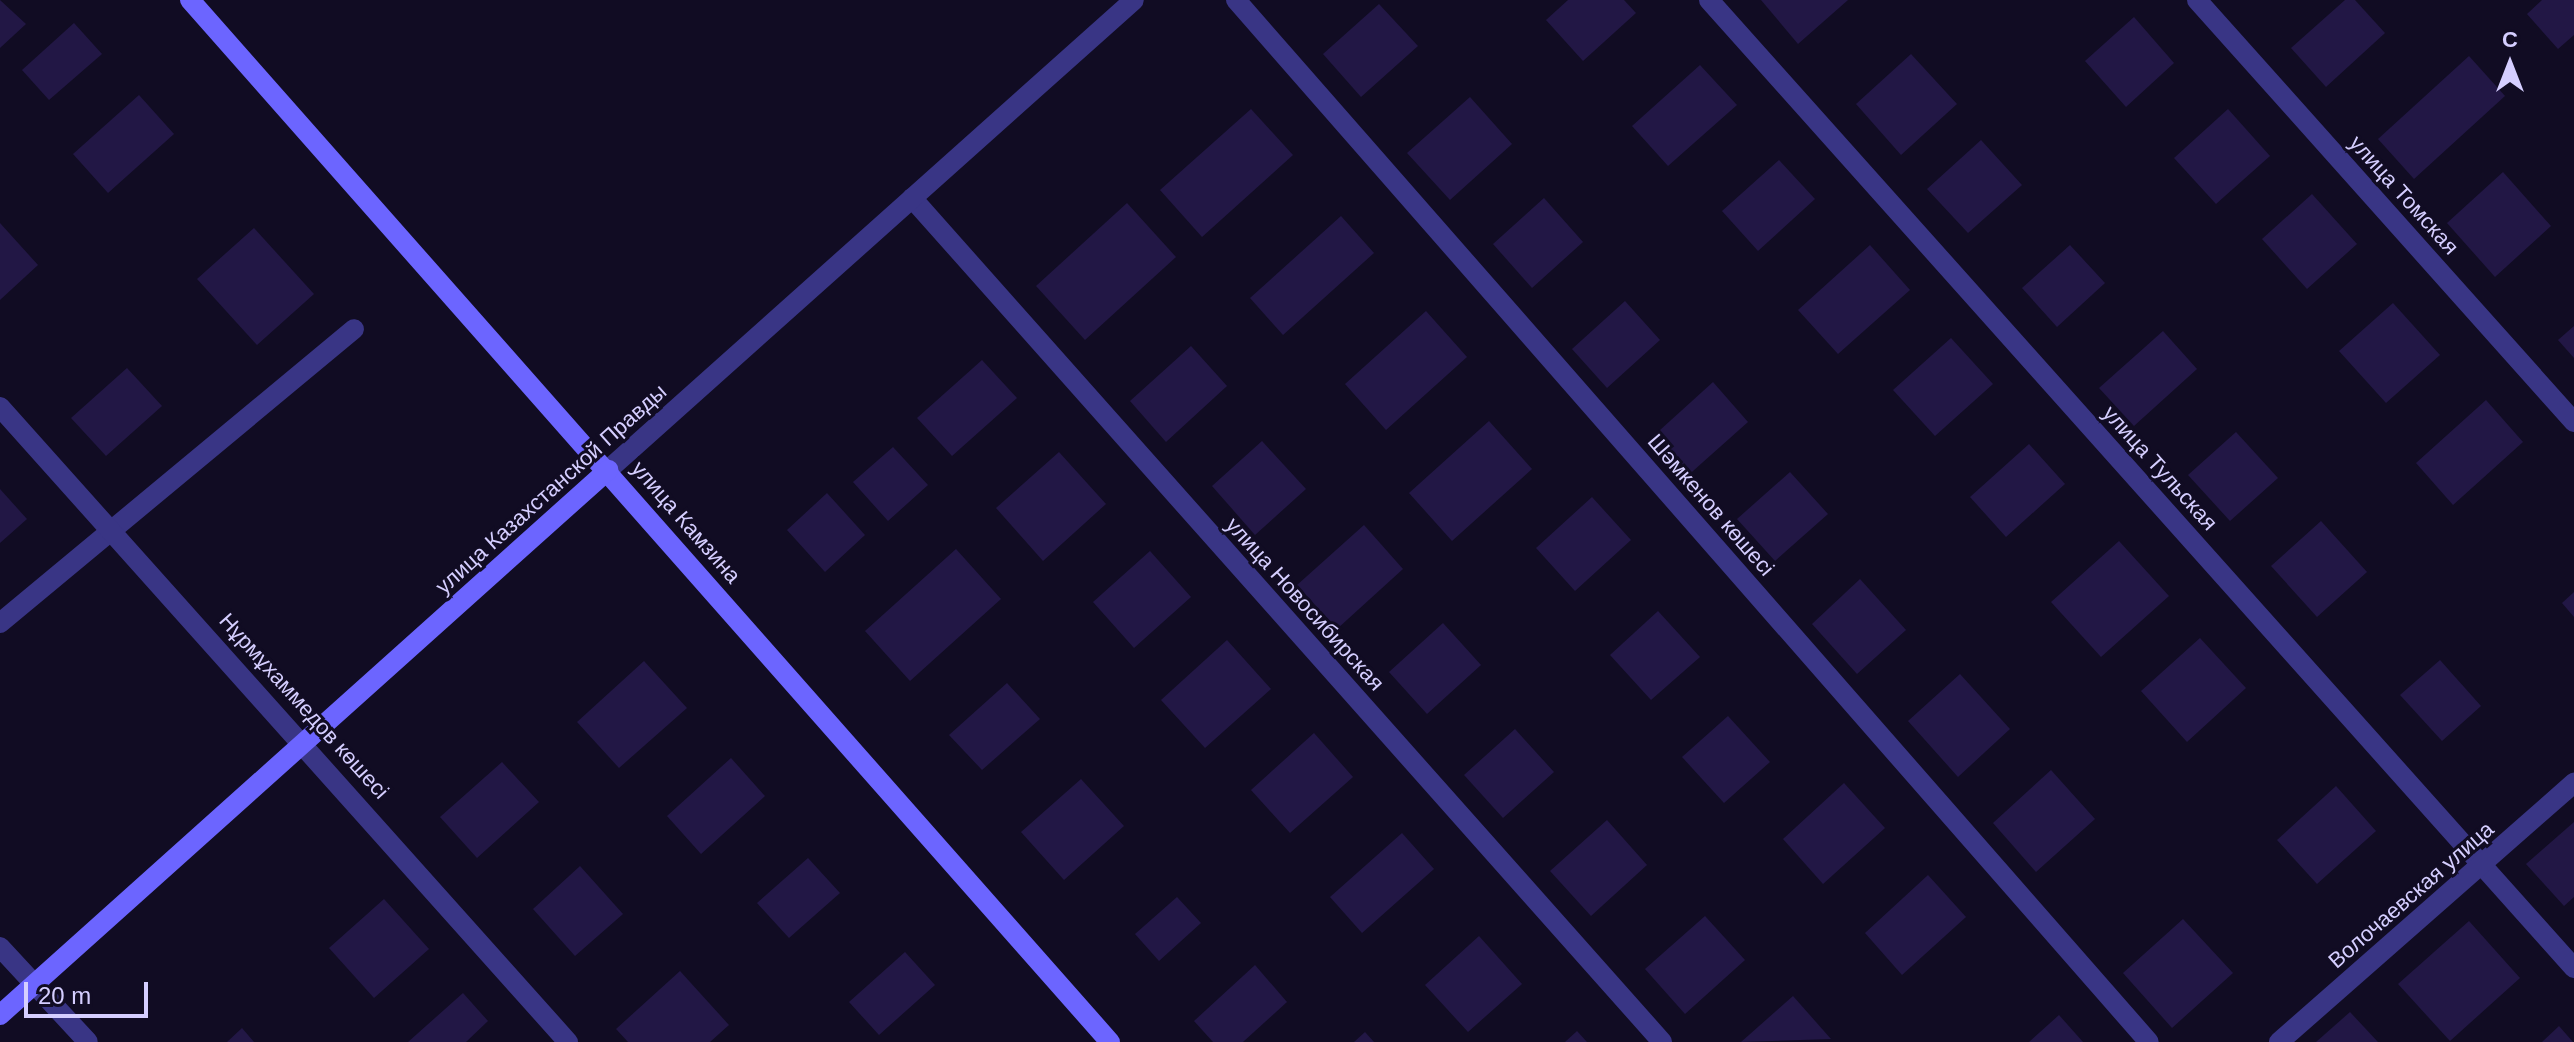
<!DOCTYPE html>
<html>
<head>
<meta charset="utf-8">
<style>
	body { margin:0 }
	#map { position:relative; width:2574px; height:1042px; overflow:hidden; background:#110c23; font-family:Arial,sans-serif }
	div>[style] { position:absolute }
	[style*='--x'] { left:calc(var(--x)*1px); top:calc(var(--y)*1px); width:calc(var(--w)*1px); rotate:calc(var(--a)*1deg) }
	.building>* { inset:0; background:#221745 }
	.service>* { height:20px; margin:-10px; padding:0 10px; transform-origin:10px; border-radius:10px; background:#393585 }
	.minor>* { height:20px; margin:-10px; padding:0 10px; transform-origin:10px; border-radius:10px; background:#393585 }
	.tertiary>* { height:20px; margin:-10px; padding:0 10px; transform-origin:10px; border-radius:10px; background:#393585 }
	.secondary>* { height:20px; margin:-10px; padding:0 10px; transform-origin:10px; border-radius:10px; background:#6c65ff }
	span { translate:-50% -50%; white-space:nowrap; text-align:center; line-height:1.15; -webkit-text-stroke:6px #110c23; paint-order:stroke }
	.street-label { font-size:22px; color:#d5ceff }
	.north { position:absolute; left:2470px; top:24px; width:80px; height:80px; -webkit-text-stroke:6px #110c23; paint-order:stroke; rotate:0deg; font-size:22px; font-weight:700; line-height:32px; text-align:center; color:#d5ceff }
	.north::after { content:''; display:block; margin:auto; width:28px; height:36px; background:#d5ceff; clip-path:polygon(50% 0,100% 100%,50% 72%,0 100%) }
	.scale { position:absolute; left:24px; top:982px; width:124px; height:36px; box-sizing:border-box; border:4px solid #d5ceff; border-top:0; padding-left:10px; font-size:24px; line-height:28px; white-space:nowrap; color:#d5ceff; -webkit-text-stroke:6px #110c23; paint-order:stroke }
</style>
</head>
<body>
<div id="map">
	<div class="building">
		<div style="clip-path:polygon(0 0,26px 24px,0 48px)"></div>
		<div style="clip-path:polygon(1568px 0,1624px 0,1636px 13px,1583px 61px,1546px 20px)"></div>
		<div style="clip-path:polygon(1761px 0,1848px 0,1798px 44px)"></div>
		<div style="clip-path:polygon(2345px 0,2355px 0,2385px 33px,2326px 87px,2291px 48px)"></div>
		<div style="clip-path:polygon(2542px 0,2574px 0,2574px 35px,2558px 49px,2527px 14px)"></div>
		<div style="clip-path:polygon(1379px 4px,1418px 46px,1361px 97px,1323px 54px)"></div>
		<div style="clip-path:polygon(2134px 17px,2174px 63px,2126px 107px,2085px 61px)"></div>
		<div style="clip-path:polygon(74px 23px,102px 54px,49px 100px,22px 70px)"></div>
		<div style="clip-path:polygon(1911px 54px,1957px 104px,1901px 155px,1856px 104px)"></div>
		<div style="clip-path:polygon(2469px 56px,2505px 96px,2414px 179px,2378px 139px)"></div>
		<div style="clip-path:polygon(1700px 65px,1737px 105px,1668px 166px,1632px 126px)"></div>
		<div style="clip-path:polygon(139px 95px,174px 134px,108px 193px,73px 154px)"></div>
		<div style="clip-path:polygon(1470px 97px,1512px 144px,1450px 200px,1407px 153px)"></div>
		<div style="clip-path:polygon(1251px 109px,1293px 155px,1202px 237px,1160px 190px)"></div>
		<div style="clip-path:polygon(2228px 109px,2270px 156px,2216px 204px,2174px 158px)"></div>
		<div style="clip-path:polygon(1981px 140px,2022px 185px,1968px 233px,1927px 189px)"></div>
		<div style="clip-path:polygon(1779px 160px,1815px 199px,1758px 251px,1722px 211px)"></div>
		<div style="clip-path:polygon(2503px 172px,2551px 226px,2495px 277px,2447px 223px)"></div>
		<div style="clip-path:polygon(2312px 194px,2357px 244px,2307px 289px,2262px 239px)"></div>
		<div style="clip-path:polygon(1544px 198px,1583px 242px,1532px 288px,1493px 244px)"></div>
		<div style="clip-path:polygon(1127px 203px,1176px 257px,1085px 340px,1036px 286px)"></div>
		<div style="clip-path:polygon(1341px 216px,1374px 253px,1283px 335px,1250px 298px)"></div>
		<div style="clip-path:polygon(0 223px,38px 265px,0 300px)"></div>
		<div style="clip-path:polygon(254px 228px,314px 294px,257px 345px,197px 279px)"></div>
		<div style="clip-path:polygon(1870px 245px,1910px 290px,1838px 354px,1798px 310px)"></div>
		<div style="clip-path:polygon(2070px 245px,2105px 283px,2057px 327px,2022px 288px)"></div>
		<div style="clip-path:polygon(1625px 301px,1660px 340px,1607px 388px,1572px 349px)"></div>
		<div style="clip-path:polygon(2393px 303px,2440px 355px,2386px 403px,2339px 351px)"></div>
		<div style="clip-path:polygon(1426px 311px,1467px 357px,1386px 430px,1345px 384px)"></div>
		<div style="clip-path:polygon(2574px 326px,2574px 358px,2558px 340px)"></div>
		<div style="clip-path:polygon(2163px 331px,2197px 369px,2134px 426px,2099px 388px)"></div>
		<div style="clip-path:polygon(1951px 338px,1993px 384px,1935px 436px,1893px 390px)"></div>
		<div style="clip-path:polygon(1191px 346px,1227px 386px,1166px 442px,1130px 401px)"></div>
		<div style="clip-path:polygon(982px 360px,1017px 398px,952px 456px,917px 418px)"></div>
		<div style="clip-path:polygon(127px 368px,162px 406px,106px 456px,71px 418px)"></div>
		<div style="clip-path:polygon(1713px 382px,1748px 422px,1684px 479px,1649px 440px)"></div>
		<div style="clip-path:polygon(2486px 400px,2523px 442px,2453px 505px,2416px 463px)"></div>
		<div style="clip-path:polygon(1489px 421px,1532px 469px,1452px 541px,1409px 493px)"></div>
		<div style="clip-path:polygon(2236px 432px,2278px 478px,2230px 521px,2188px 475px)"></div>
		<div style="clip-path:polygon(1262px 441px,1306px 489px,1255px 535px,1212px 486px)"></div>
		<div style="clip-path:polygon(2029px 444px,2065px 484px,2006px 537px,1970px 497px)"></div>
		<div style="clip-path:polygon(893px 447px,928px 485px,888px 521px,853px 482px)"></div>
		<div style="clip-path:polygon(1059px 452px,1106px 504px,1043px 561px,996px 508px)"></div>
		<div style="clip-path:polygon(1790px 472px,1828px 514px,1775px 561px,1737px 519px)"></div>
		<div style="clip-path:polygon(0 489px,27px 519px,0 543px)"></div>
		<div style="clip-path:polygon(827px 493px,865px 535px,825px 572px,787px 530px)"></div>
		<div style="clip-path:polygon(1592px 497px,1631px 540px,1575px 591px,1536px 548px)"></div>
		<div style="clip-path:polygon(2321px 521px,2367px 572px,2317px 617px,2271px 566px)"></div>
		<div style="clip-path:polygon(1364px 525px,1403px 569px,1337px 629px,1297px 585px)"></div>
		<div style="clip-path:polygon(2119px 541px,2169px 596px,2101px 657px,2051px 602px)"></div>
		<div style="clip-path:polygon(956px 549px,1001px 599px,910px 681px,865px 631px)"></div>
		<div style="clip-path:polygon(1150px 551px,1191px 597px,1134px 648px,1093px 602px)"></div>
		<div style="clip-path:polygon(1860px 579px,1906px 630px,1857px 674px,1812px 624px)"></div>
		<div style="clip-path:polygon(2574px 592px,2574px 617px,2562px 603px)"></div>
		<div style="clip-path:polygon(1658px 611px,1700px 657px,1651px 700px,1610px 655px)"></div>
		<div style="clip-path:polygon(1443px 623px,1481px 665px,1427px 714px,1389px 672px)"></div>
		<div style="clip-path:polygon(2200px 638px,2246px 688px,2187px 742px,2141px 691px)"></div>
		<div style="clip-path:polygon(1227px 640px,1271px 689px,1205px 748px,1161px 700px)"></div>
		<div style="clip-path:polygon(2440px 660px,2481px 706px,2442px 741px,2400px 695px)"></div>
		<div style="clip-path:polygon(644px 661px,687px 708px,619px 768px,577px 722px)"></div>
		<div style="clip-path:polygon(1960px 674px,2010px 729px,1958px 777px,1908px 721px)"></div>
		<div style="clip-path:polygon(1007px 683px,1040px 719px,982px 770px,949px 735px)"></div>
		<div style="clip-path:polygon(1728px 716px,1770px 762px,1724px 803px,1682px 757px)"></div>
		<div style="clip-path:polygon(1515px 729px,1554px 772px,1503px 818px,1464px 775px)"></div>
		<div style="clip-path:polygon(1314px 733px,1353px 777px,1290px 833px,1251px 790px)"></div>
		<div style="clip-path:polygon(731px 758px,765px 796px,701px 854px,667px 816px)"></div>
		<div style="clip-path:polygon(502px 762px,539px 802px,477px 858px,440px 817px)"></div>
		<div style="clip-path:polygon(2051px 770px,2095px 819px,2036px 872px,1993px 823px)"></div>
		<div style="clip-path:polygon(1081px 779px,1124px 826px,1064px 880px,1021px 832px)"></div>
		<div style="clip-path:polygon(1844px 783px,1885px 828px,1823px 884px,1783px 839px)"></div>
		<div style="clip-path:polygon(2336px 786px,2376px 831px,2317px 884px,2277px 840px)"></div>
		<div style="clip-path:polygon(1607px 820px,1647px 865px,1591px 916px,1550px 871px)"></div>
		<div style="clip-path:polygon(2574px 822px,2574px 897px,2564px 906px,2526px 864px)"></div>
		<div style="clip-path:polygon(1402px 833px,1434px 869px,1362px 933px,1330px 897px)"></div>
		<div style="clip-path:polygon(808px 858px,840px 893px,789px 938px,757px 903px)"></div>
		<div style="clip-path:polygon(580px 866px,623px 914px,575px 956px,533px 909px)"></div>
		<div style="clip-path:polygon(1928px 875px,1966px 917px,1902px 975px,1865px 933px)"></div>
		<div style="clip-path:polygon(1177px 897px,1201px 923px,1159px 961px,1135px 934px)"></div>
		<div style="clip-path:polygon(384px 899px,429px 949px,374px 998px,329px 948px)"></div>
		<div style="clip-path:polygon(1705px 916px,1745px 960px,1685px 1014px,1645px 969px)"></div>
		<div style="clip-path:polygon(2183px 919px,2233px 973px,2172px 1028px,2123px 973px)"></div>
		<div style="clip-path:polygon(2469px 921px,2520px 978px,2450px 1041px,2398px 984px)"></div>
		<div style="clip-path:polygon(1479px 936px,1522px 984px,1468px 1032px,1425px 985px)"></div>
		<div style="clip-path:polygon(905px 952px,935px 985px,879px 1035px,849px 1002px)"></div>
		<div style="clip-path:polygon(1255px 965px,1287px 1002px,1243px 1042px,1213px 1042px,1194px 1021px)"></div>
		<div style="clip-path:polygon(680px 971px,729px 1025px,710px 1042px,628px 1042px,616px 1029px)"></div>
		<div style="clip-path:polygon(463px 993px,488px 1021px,466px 1042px,408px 1042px)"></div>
		<div style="clip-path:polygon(1793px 996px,1831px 1039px,1741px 1042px)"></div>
		<div style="clip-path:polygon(2350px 1012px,2378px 1042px,2316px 1042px)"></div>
		<div style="clip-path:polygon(2059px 1015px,2083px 1042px,2029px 1042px)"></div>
		<div style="clip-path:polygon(2559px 1026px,2573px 1042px,2542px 1042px)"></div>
		<div style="clip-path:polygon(242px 1028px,254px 1042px,227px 1042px)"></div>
		<div style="clip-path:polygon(1577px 1031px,1587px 1042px,1565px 1042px)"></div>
		<div style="clip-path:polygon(1365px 1032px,1374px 1042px,1354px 1042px)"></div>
	</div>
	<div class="service">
		<div style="--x:0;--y:623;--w:460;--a:-39.7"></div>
	</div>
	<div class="minor">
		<div style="--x:1236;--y:0;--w:1385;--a:48.78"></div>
		<div style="--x:1709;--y:0;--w:1298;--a:48.22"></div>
		<div style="--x:2197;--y:0;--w:566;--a:48.22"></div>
		<div style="--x:912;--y:198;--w:1129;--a:48.37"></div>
		<div style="--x:0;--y:407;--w:852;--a:48.19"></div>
		<div style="--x:0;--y:947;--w:129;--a:47.2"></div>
		<div style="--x:2279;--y:1042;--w:393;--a:-41.3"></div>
	</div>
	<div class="tertiary">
		<div style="--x:608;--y:470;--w:705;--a:-41.78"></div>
	</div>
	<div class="secondary">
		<div style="--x:190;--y:0;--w:1390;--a:48.56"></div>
		<div style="--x:0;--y:1015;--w:817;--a:-41.87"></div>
	</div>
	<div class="street-label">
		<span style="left:2404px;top:195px;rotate:48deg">улица Томская</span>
		<span style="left:2160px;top:468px;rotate:48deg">улица Тульская</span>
		<span style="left:551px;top:489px;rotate:-42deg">улица Казахстанской Правды</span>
		<span style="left:1711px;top:505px;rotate:49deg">Шәмкенов көшесі</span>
		<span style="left:686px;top:522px;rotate:49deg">улица Камзина</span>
		<span style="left:1305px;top:604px;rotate:48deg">улица Новосибирская</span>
		<span style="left:304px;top:706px;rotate:48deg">Нұрмұхаммедов көшесі</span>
		<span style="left:2411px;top:895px;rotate:-41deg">Волочаевская улица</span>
	</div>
	<div class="north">С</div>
	<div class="scale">20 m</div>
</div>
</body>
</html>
